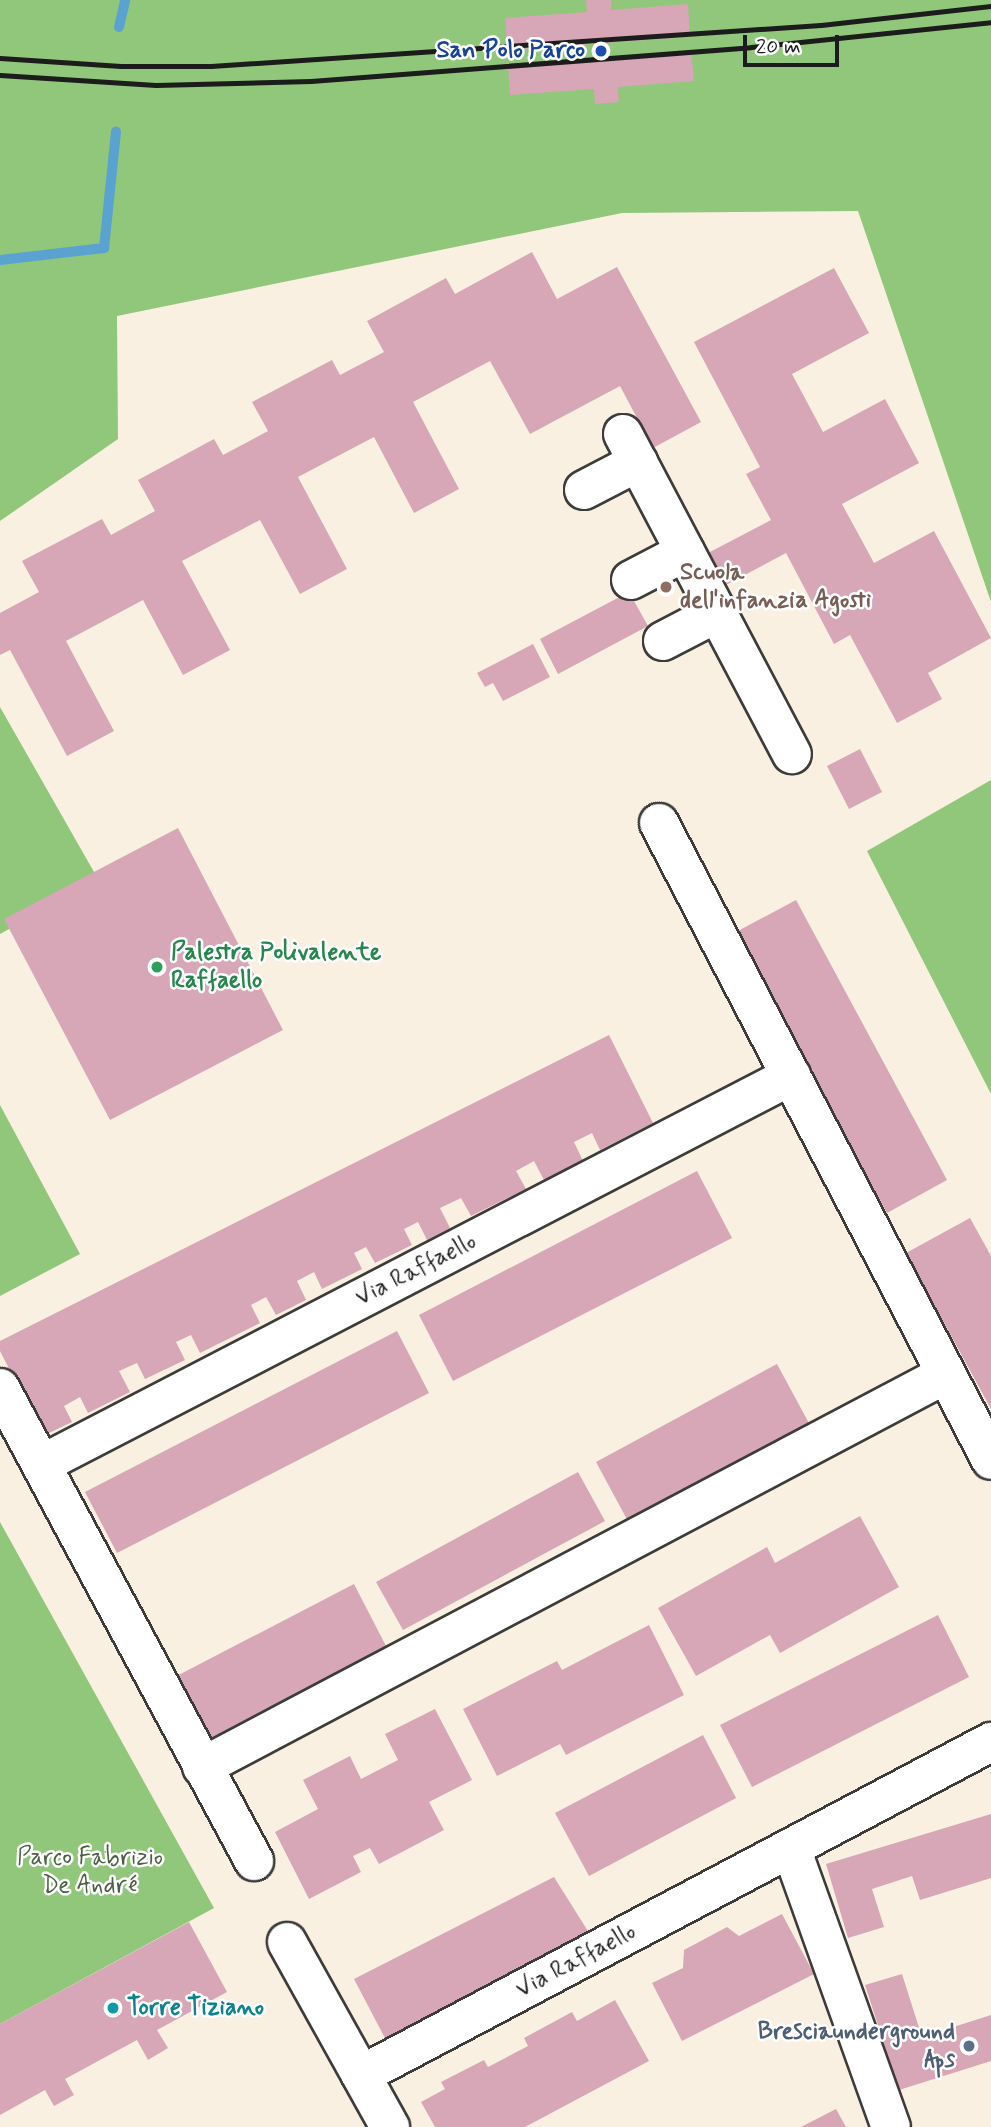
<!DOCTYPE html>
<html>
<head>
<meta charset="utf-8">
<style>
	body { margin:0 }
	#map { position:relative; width:991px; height:2127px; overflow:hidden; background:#f9f0e1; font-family:Mynerve,sans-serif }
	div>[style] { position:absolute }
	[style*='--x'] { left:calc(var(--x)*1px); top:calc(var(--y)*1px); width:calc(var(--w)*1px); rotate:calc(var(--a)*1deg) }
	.green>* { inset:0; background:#90c77a }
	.stream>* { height:10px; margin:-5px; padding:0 5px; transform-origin:5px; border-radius:5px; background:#5aa2d0 }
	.building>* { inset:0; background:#d7a6b7 }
	.roads { filter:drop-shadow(2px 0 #3d3c3a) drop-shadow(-2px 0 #3d3c3a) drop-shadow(0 2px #3d3c3a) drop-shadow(0 -2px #3d3c3a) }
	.minor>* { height:38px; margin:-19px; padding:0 19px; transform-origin:19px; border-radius:19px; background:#fff }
	.rail>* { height:5px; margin:-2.5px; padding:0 2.5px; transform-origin:2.5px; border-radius:2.5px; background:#1c1c1c }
	.dots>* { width:19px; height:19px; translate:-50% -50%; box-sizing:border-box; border:4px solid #fff; border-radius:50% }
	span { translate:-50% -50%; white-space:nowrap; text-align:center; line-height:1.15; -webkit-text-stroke:5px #fff; paint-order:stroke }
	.transit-label { font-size:24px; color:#164399; font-weight:700 }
	.right { translate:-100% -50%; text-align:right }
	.education-label { font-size:24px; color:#785e54; font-weight:700 }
	.left { translate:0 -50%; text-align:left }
	.leisure-label { font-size:24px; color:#27864d; font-weight:700 }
	.street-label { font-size:24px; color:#1c1c1c }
	.park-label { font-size:24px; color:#4a6042 }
	.culture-label { font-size:24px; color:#0d838f; font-weight:700 }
	.service-label { font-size:24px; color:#4e5e75; font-weight:700 }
	.scale { position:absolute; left:743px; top:35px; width:96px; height:32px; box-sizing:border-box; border:4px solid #1c1c1c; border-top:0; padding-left:9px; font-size:21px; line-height:24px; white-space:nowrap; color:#1c1c1c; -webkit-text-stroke:5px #fff; paint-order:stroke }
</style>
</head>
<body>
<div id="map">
	<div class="green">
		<div style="clip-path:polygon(0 0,991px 0,991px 602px,858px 211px,622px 213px,117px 316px,118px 439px,0 521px)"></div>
		<div style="clip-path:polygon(0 707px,98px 879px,0 934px)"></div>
		<div style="clip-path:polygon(991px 780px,991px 1094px,867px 851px)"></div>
		<div style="clip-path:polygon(0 1105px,80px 1254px,0 1296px)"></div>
		<div style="clip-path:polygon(0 1522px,214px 1908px,0 2024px)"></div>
	</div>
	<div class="stream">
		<div style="--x:119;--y:27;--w:28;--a:-77"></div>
		<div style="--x:0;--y:260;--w:105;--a:-6.6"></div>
		<div style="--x:104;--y:248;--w:117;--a:-84.1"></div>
	</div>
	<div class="building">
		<div style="clip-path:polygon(586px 0,611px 0,611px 10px,688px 4px,690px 37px,507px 50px,505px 18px,587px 12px)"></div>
		<div style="clip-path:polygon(691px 51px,694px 81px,618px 87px,619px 102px,595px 104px,594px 89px,510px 95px,508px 66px)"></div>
		<div style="clip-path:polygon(532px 252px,557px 299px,617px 267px,701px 422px,653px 448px,620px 386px,530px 434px,490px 361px,413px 402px,459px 489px,414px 513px,374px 437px,298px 477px,347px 569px,300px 594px,260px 520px,182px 561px,230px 650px,183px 675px,143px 600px,66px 641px,114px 731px,67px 756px,10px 650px,0 655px,0 613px,39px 592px,22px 561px,102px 519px,111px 535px,155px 511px,138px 480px,214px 439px,223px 455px,268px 431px,252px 402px,332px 360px,340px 375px,384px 352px,367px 321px,446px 278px,455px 294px)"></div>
		<div style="clip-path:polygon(834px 268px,869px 333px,792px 374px,823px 432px,885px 399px,919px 463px,842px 504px,874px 563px,934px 531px,991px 638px,928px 673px,942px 699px,897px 723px,850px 635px,834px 644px,786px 553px,726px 585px,708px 553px,771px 520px,746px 474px,760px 467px,694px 342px)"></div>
		<div style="clip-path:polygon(629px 592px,648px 626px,558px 674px,540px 639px)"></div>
		<div style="clip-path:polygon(533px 644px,550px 677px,503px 701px,493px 683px,485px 687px,477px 673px)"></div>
		<div style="clip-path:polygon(860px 749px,882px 792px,849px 809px,827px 766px)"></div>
		<div style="clip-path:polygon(178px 828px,283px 1030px,110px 1120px,4px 919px)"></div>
		<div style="clip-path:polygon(796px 900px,947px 1180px,887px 1213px,736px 932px)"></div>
		<div style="clip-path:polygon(609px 1035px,653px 1123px,600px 1150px,592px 1133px,574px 1142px,584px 1163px,545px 1182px,534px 1161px,516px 1171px,526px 1189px,471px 1216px,461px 1198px,440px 1208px,450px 1228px,427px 1240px,418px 1222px,404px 1229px,412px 1245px,375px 1263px,366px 1247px,354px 1253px,362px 1269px,322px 1289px,314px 1272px,297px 1281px,306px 1300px,276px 1315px,266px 1297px,251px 1305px,260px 1323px,200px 1353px,191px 1335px,176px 1342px,185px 1360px,145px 1379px,137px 1363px,119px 1371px,130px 1392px,88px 1413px,80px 1397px,64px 1406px,72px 1422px,43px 1436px,0 1351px,0 1341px)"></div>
		<div style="clip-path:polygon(697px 1171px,732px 1238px,453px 1381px,419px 1315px)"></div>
		<div style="clip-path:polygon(970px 1218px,991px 1256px,991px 1409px,906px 1253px)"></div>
		<div style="clip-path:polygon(397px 1331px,429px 1393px,117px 1553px,85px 1492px)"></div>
		<div style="clip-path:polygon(777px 1364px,811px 1427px,630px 1525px,596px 1462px)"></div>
		<div style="clip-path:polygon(578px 1472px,605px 1521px,403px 1630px,376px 1582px)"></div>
		<div style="clip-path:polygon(860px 1516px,899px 1587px,780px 1653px,770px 1635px,696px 1676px,658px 1608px,767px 1547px,775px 1563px)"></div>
		<div style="clip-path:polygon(354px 1584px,387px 1648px,202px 1744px,169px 1680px)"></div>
		<div style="clip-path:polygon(938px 1615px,969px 1677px,752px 1787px,720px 1725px)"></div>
		<div style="clip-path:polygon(649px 1625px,684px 1695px,566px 1755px,560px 1744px,497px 1776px,463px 1709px,557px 1661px,562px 1670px)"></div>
		<div style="clip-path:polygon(435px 1709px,472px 1780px,429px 1802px,444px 1830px,379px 1864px,370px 1848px,353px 1856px,361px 1872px,309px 1899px,275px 1832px,318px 1809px,303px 1780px,350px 1756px,361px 1779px,398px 1760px,385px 1734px)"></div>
		<div style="clip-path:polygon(703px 1735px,736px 1798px,589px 1876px,555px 1813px)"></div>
		<div style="clip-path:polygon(991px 1814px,991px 1878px,920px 1900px,912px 1876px,872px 1889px,884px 1927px,848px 1938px,826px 1864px)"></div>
		<div style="clip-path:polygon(554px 1877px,591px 1936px,387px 2042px,354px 1979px)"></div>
		<div style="clip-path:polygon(782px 1914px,814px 1974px,682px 2041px,652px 1983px,683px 1968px,684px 1950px,727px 1927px,739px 1936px)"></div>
		<div style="clip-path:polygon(189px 1922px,227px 1992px,157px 2030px,168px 2048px,148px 2060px,137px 2040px,65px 2079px,74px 2095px,54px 2106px,45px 2090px,0 2115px,0 2024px)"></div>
		<div style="clip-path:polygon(902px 1974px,922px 2037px,991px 2015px,991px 2061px,899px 2090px,865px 1985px)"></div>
		<div style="clip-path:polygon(615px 2000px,649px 2061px,525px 2127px,435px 2127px,421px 2102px,445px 2089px,441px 2082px,484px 2060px,488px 2067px,528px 2046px,524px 2038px,572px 2012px,577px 2021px)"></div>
		<div style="clip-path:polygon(836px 2109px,846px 2127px,801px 2127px)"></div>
	</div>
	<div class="roads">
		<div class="minor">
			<div style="--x:623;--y:434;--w:362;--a:62.2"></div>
			<div style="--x:584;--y:490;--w:61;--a:-27.4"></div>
			<div style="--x:631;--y:580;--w:61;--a:-27.4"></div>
			<div style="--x:663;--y:641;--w:61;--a:-27.4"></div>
			<div style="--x:659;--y:823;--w:718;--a:62.47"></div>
			<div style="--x:0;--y:1388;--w:537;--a:61.76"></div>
			<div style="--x:42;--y:1464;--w:844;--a:-27.39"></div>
			<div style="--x:202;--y:1767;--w:841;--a:-27.84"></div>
			<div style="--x:791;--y:1848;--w:296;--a:70.3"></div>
			<div style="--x:287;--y:1942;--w:212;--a:60.9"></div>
			<div style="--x:361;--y:2075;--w:713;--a:-27.86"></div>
		</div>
	</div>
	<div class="rail">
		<div style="--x:0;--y:58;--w:121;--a:3.8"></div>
		<div style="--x:121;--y:66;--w:90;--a:0"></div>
		<div style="--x:211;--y:66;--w:611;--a:-3.85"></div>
		<div style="--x:821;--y:25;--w:171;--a:-6.4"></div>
		<div style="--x:0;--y:75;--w:156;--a:3.7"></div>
		<div style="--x:156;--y:85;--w:155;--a:-1.5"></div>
		<div style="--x:311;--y:81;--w:441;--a:-4.4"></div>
		<div style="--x:751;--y:47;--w:241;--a:-5.9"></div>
	</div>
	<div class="dots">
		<div style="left:601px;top:51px;background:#1a4fb4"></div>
		<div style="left:666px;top:587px;background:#8d6e63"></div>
		<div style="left:157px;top:967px;background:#2e9e5b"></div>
		<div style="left:113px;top:2008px;background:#0f9aa8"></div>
		<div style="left:969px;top:2046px;background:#5c6f8a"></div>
	</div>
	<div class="transit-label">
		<span class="right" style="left:585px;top:51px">San Polo Parco</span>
	</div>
	<div class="education-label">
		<span class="left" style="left:680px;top:587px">Scuola<br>dell'infanzia Agosti</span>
	</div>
	<div class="leisure-label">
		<span class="left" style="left:171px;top:967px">Palestra Polivalente<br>Raffaello</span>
	</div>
	<div class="street-label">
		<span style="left:416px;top:1270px;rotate:-27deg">Via Raffaello</span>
		<span style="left:576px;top:1961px;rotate:-28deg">Via Raffaello</span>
	</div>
	<div class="park-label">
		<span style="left:90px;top:1872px">Parco Fabrizio<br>De André</span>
	</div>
	<div class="culture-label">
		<span class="left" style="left:127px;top:2008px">Torre Tiziano</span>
	</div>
	<div class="service-label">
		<span class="right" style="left:955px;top:2046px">Bresciaunderground<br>Aps</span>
	</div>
	<div class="scale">20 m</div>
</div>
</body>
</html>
